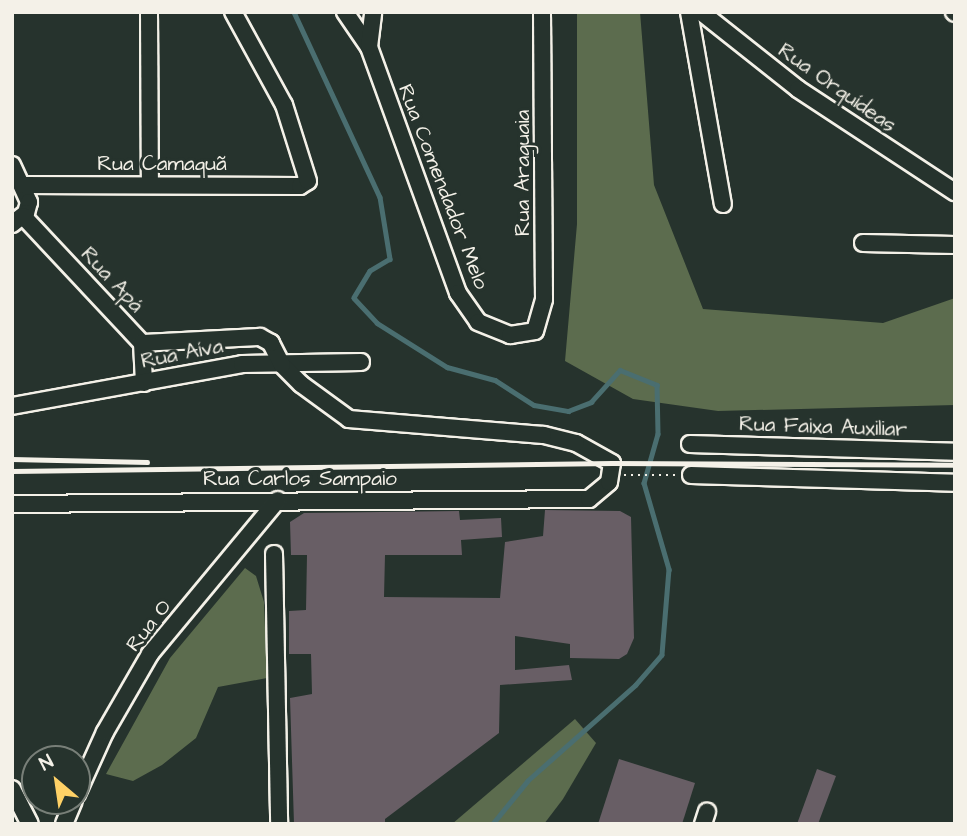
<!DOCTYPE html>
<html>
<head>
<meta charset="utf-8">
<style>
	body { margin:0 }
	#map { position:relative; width:967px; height:836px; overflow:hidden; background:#26332d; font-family:"Architects Daughter",sans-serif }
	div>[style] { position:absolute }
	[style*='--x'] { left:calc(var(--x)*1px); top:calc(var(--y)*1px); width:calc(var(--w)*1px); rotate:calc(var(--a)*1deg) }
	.green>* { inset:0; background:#5c6c4e }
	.stream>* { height:4.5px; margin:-2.25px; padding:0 2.25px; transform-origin:2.25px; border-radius:2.25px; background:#4a6e70 }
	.building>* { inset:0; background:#685e65 }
	.path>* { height:2.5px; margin-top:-1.25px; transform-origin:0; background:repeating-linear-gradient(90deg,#f4f1e8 0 2px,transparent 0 7px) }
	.roads { filter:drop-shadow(2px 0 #f4f1e8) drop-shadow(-2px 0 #f4f1e8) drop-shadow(0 2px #f4f1e8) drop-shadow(0 -2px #f4f1e8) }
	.minor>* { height:16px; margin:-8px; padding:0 8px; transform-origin:8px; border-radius:8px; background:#26332d }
	.rail>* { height:4.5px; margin:-2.25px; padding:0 2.25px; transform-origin:2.25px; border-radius:2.25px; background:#f4f1e8 }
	span { translate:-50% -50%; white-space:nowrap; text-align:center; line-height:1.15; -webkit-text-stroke:6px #26332d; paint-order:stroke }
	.street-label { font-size:21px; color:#f4f1e8 }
	.frame { position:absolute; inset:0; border:14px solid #f4f1e8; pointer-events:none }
	.north { position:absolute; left:21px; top:745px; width:70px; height:70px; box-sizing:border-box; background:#26332d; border:2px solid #787f78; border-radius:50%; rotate:331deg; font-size:19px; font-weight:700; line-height:28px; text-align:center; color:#f4f1e8 }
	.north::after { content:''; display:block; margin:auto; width:24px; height:32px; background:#ffd166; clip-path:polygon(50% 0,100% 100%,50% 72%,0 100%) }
</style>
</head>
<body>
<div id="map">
	<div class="green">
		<div style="clip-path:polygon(577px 12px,640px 12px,654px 185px,703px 309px,883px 323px,955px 298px,955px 405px,718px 411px,633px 399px,565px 361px,577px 224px)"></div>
		<div style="clip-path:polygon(245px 568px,256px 576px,264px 602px,267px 678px,218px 687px,196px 738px,162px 765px,133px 781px,106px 774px,170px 658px)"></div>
		<div style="clip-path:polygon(575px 719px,596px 743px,563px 799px,544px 824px,452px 824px)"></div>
	</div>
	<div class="stream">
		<div style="--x:294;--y:12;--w:204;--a:65.1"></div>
		<div style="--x:380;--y:197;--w:63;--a:80.8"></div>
		<div style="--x:390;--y:259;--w:23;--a:149"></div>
		<div style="--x:370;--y:271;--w:31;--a:121"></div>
		<div style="--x:354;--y:298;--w:34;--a:47"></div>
		<div style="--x:377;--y:323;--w:83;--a:32.2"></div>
		<div style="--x:447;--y:367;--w:50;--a:15.2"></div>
		<div style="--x:495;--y:380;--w:46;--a:32.7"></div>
		<div style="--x:534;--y:405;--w:35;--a:10"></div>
		<div style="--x:568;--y:411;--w:25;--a:-21"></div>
		<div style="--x:591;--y:402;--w:43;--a:-47.8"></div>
		<div style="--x:620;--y:370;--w:40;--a:22"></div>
		<div style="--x:657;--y:385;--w:49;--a:88.8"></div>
		<div style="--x:658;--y:434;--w:51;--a:105.9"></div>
		<div style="--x:644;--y:483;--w:90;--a:73.8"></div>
		<div style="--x:669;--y:569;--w:86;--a:94.7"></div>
		<div style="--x:662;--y:655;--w:40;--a:131"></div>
		<div style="--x:636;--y:685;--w:144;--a:138.4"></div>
		<div style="--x:528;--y:781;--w:55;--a:129.1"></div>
	</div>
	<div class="building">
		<div style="clip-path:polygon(545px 510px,620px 511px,631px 517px,634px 638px,627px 654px,619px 659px,570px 658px,570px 644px,515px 636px,515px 670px,569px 665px,572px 680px,500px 685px,499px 733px,385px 819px,385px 824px,294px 824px,290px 698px,312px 694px,311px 654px,289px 654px,289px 611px,306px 610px,307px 555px,291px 555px,290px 522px,304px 513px,459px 511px,460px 520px,501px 518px,502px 537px,461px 540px,462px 555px,385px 555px,384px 597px,500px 598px,505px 542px,543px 536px)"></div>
		<div style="clip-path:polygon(619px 759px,695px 783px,682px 824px,598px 824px)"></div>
		<div style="clip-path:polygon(817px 769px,836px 776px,818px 824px,797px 824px)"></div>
	</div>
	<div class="path">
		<div style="--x:624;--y:475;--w:53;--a:0"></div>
	</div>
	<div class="roads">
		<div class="minor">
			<div style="--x:149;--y:12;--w:172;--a:89.7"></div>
			<div style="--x:345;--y:12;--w:42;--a:55.6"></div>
			<div style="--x:369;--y:47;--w:262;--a:70.1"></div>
			<div style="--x:458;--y:293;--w:35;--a:55"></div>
			<div style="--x:478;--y:322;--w:35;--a:22"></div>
			<div style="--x:510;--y:335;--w:25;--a:-9"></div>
			<div style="--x:535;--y:331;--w:33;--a:-74"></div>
			<div style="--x:544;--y:299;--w:287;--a:-90.4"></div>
			<div style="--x:689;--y:12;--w:195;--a:80"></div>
			<div style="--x:701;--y:12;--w:124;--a:38.4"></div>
			<div style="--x:798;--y:89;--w:188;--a:33.3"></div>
			<div style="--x:954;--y:12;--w:1;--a:45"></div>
			<div style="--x:369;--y:47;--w:35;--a:-83"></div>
			<div style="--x:12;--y:165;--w:41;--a:65.3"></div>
			<div style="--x:29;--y:202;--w:11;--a:105"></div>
			<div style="--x:26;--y:213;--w:18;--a:142"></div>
			<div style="--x:23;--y:185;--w:277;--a:0.2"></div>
			<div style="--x:300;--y:186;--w:9;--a:-32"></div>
			<div style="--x:308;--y:181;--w:80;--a:-107.5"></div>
			<div style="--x:284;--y:105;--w:106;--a:-118.7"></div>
			<div style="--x:23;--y:216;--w:174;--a:46.9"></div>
			<div style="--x:142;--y:343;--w:40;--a:87.1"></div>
			<div style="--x:863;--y:243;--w:92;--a:1.2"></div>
			<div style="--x:12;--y:406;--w:234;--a:-10.3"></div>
			<div style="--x:242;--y:364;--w:119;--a:-1"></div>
			<div style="--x:690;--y:444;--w:265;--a:1.7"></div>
			<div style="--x:691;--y:475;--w:264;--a:1.7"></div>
			<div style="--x:12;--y:504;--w:577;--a:-0.5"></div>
			<div style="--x:589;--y:499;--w:26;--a:-40"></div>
			<div style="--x:609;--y:482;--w:19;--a:-81"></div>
			<div style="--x:612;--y:463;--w:41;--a:-150.9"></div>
			<div style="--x:576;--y:443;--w:34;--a:-166"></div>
			<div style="--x:543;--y:435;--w:195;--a:-175.3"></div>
			<div style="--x:349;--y:419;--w:59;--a:-143.9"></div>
			<div style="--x:301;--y:384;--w:27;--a:-135"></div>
			<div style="--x:282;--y:365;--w:25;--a:-117"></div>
			<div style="--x:271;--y:343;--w:13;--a:-151"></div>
			<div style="--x:260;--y:337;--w:118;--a:177.1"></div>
			<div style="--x:274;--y:554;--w:270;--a:88.9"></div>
			<div style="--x:12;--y:789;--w:39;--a:63"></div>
			<div style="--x:77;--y:794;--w:68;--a:-65.7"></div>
			<div style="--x:105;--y:732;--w:90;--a:-60"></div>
			<div style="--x:150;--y:654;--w:200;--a:-50.3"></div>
			<div style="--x:64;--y:824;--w:25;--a:-67"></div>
			<div style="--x:703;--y:824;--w:13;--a:-72"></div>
		</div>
	</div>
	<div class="rail">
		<div style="--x:12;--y:459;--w:135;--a:1.3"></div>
		<div style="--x:12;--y:471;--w:600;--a:-0.76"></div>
		<div style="--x:612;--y:463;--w:343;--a:0.3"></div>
	</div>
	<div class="street-label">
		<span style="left:837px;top:88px;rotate:35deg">Rua Orquídeas</span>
		<span style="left:162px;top:164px">Rua Camaquã</span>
		<span style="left:523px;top:173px;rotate:-90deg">Rua Araguaia</span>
		<span style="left:443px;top:187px;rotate:69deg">Rua Comendador Melo</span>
		<span style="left:112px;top:280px;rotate:47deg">Rua Apá</span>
		<span style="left:182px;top:354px;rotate:-11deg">Rua Aíva</span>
		<span style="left:823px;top:427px;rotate:2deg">Rua Faixa Auxiliar</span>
		<span style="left:300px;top:479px">Rua Carlos Sampaio</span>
		<span style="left:149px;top:626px;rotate:-52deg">Rua O</span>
	</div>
	<div class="frame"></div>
	<div class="north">N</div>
</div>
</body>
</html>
